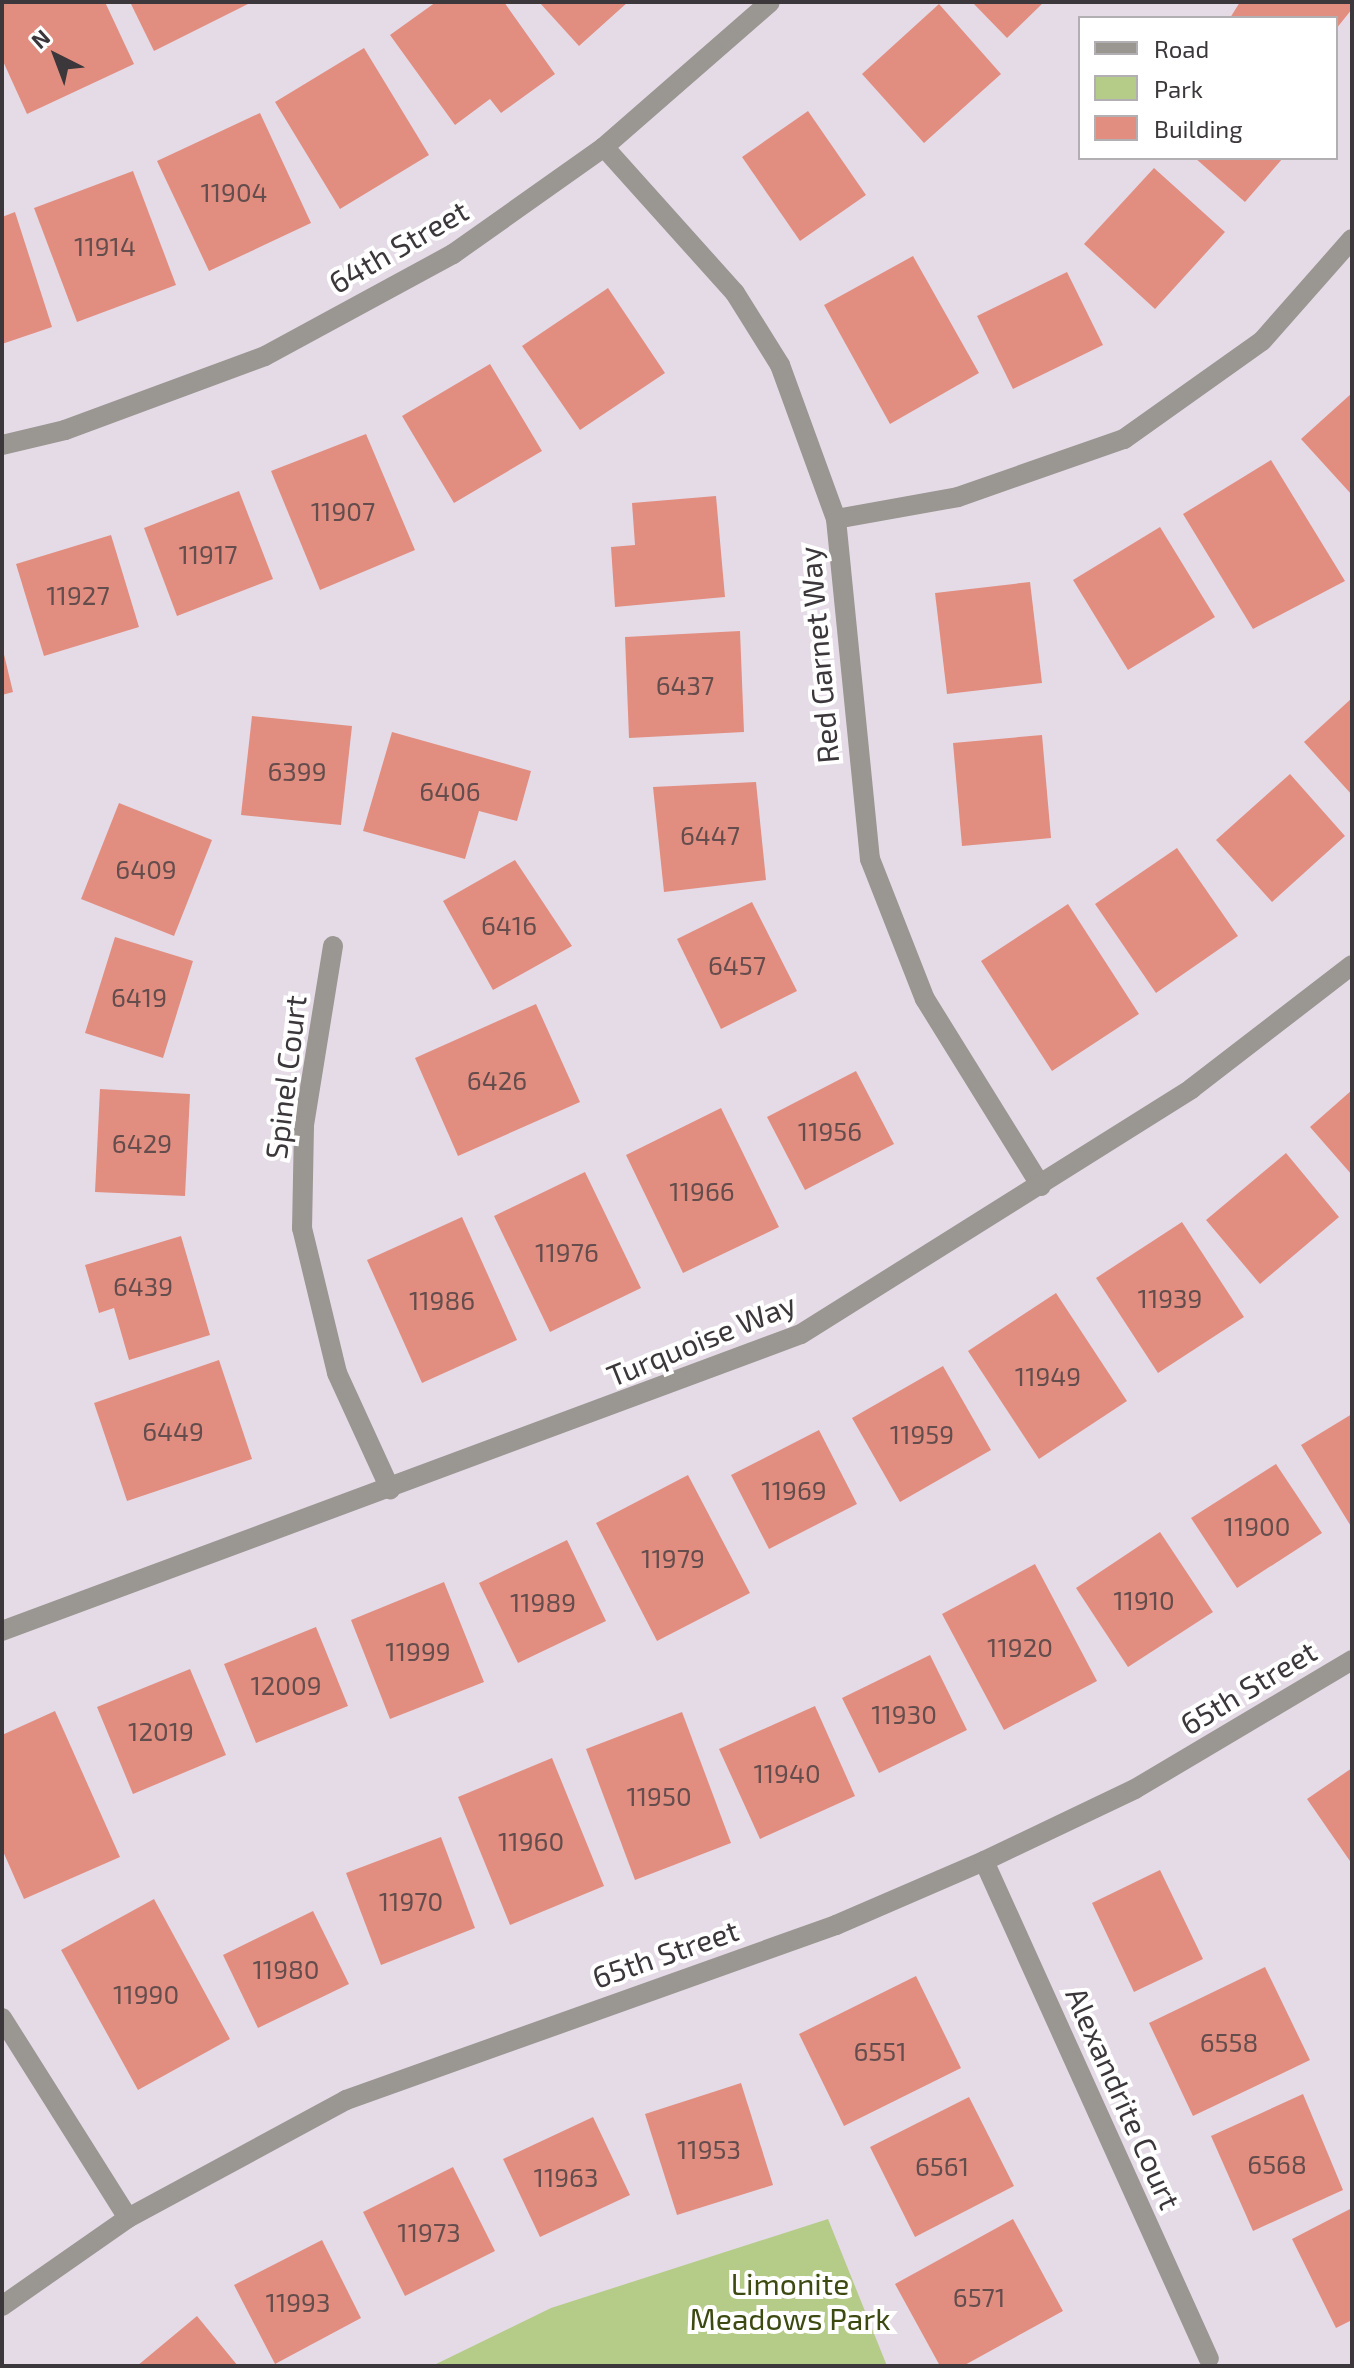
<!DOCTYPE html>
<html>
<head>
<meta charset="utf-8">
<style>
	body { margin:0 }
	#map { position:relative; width:1354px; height:2368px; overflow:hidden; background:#e5dbe7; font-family:"Exo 2",sans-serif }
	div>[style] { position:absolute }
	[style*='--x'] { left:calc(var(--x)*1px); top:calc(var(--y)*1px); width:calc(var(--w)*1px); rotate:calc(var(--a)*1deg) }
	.green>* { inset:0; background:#b5cb88 }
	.building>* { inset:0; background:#e18e81 }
	.minor>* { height:20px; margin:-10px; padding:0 10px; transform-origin:10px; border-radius:10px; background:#9a9691 }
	span { translate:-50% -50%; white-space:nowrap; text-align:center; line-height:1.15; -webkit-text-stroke:8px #fff; paint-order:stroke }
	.number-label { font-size:26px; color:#644d4c }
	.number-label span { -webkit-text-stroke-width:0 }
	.street-label { font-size:30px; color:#3b373b }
	.park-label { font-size:30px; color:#3c4a12 }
	.frame { position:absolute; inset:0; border:4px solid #3b373b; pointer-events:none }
	.legend { position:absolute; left:1078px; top:16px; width:260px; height:144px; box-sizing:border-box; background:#fff; border:2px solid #b1afb1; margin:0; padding:10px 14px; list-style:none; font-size:24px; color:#3b373b }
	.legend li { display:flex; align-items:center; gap:16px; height:40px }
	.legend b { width:40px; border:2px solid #b1afb1 }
	.north { position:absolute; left:16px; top:16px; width:80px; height:80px; -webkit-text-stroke:6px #fff; paint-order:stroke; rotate:318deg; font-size:22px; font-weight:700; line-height:32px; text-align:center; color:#3b373b }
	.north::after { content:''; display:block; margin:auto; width:28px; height:36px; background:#3b373b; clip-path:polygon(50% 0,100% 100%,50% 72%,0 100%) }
</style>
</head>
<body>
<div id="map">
	<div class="green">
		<div style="clip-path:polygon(828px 2219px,887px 2366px,432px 2366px,551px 2308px)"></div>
	</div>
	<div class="building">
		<div style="clip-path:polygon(2px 2px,105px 2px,134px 64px,27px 114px,2px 59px)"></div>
		<div style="clip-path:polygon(130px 2px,252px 2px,154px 51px)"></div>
		<div style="clip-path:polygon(436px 2px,504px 2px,555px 74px,501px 113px,490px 99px,455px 125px,390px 35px)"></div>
		<div style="clip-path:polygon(539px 2px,628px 2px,579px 46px)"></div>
		<div style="clip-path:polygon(972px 2px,1044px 2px,1007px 38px)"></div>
		<div style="clip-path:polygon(1240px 2px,1352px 2px,1352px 9px,1336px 29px,1336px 18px,1230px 18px)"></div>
		<div style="clip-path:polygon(939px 4px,1001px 74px,924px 143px,862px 74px)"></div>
		<div style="clip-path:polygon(364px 48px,429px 155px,340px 209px,275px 102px)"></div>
		<div style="clip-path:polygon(808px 111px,866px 195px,800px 241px,742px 157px)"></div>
		<div style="clip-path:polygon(260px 113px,311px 223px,209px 271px,157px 161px)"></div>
		<div style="clip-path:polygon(1195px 158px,1283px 158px,1245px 202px)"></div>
		<div style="clip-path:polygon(1154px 168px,1225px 232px,1155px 309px,1084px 244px)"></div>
		<div style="clip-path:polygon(133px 171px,176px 285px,77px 322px,34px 208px)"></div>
		<div style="clip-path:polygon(15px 212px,52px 327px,2px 344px,2px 217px)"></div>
		<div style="clip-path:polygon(913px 256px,979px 373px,890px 424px,824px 305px)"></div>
		<div style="clip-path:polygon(1067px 272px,1103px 345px,1013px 389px,977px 316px)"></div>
		<div style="clip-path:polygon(608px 288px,665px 373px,580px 430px,522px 346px)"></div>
		<div style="clip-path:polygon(490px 364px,542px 451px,454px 503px,402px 416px)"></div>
		<div style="clip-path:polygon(1352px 393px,1352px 495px,1301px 439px)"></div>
		<div style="clip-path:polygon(366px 434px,415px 550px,320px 590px,271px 471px)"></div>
		<div style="clip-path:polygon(1271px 460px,1345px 581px,1253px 629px,1183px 514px)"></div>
		<div style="clip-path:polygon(239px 491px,273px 579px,177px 616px,144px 528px)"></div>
		<div style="clip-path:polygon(716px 496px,725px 597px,615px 607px,611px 547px,635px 545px,632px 503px)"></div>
		<div style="clip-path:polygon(1160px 527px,1215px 617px,1128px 670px,1073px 580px)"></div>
		<div style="clip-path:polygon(111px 535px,139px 627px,44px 656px,16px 564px)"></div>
		<div style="clip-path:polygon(1030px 582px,1042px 683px,947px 694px,935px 593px)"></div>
		<div style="clip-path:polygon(740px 631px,744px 732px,629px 738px,625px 637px)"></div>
		<div style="clip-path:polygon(2px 646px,13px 692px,2px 695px)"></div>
		<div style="clip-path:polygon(1352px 698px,1352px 795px,1304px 742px)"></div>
		<div style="clip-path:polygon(252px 716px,352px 726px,341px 825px,241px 815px)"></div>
		<div style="clip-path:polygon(392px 732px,531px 771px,517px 821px,479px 811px,465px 859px,363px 831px)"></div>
		<div style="clip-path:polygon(1042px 735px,1051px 838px,962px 846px,953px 743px)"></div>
		<div style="clip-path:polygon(1290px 774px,1345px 836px,1272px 902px,1216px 840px)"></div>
		<div style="clip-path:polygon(756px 782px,766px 880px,664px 892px,653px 787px)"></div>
		<div style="clip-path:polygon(119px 803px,212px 840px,174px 936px,81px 899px)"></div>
		<div style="clip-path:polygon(1177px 848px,1238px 936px,1156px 993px,1095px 904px)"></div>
		<div style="clip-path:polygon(515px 860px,572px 946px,493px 990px,443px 901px)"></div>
		<div style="clip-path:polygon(752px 902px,797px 991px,721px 1029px,677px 939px)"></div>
		<div style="clip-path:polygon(1068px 904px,1139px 1014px,1052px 1071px,981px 961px)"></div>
		<div style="clip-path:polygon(115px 937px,193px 961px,163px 1058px,85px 1033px)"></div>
		<div style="clip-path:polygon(536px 1004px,580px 1102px,458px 1156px,415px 1058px)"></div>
		<div style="clip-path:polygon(856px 1071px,894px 1144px,805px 1190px,767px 1117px)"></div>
		<div style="clip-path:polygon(100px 1089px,190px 1094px,185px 1196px,95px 1192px)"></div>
		<div style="clip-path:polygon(1352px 1090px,1352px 1175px,1310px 1127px)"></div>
		<div style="clip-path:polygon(721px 1108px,779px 1227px,683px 1273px,626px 1155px)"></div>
		<div style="clip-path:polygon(1286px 1153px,1339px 1217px,1260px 1284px,1206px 1220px)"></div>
		<div style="clip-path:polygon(585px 1172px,641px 1288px,550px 1332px,494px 1216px)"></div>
		<div style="clip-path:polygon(462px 1217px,517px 1340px,422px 1383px,367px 1260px)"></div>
		<div style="clip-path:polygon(1182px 1222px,1244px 1317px,1158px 1373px,1096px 1278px)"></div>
		<div style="clip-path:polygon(181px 1236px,210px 1335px,129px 1360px,114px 1308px,99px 1313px,85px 1265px)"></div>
		<div style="clip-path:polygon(1056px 1293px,1127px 1401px,1039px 1459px,968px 1351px)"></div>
		<div style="clip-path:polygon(219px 1360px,252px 1459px,127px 1501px,94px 1403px)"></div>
		<div style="clip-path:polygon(943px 1366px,991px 1450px,900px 1502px,852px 1418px)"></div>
		<div style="clip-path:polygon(1352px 1414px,1352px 1528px,1301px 1445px)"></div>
		<div style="clip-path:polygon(819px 1430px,857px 1504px,769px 1549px,731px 1475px)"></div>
		<div style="clip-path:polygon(1276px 1464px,1322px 1533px,1237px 1588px,1191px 1518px)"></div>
		<div style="clip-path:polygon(688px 1475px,750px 1593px,657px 1641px,596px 1523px)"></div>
		<div style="clip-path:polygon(1160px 1532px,1213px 1612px,1128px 1667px,1076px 1588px)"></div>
		<div style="clip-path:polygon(567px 1540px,606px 1621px,518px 1663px,479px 1583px)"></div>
		<div style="clip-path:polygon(1035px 1564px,1097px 1681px,1004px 1730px,942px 1614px)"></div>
		<div style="clip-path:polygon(444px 1582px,484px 1682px,390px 1719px,351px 1620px)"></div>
		<div style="clip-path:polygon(316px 1627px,348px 1706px,256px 1743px,224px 1664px)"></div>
		<div style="clip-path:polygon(930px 1655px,967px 1730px,879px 1773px,842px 1698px)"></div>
		<div style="clip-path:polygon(190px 1669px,226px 1755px,133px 1794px,97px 1707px)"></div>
		<div style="clip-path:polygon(815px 1706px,855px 1796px,760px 1839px,719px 1749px)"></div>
		<div style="clip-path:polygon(55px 1711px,120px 1857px,24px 1899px,2px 1849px,2px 1735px)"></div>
		<div style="clip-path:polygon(682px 1712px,731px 1843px,635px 1880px,586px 1749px)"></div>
		<div style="clip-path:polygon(552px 1758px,604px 1886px,510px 1925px,458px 1797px)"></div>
		<div style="clip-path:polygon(1352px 1768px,1352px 1864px,1307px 1799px)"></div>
		<div style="clip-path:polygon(441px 1837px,475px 1928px,381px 1965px,346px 1873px)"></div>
		<div style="clip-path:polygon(1160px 1870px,1203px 1959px,1134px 1992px,1092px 1903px)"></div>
		<div style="clip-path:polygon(154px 1899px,230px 2039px,138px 2090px,61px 1950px)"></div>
		<div style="clip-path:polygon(313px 1911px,349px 1984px,258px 2028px,223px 1955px)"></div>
		<div style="clip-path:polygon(1265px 1967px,1310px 2060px,1193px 2116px,1149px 2023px)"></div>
		<div style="clip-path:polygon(916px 1976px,961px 2068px,844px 2126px,799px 2034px)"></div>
		<div style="clip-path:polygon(741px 2083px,773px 2185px,677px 2215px,645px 2114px)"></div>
		<div style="clip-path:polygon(1303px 2094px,1343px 2190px,1253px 2231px,1211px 2136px)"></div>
		<div style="clip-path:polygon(969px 2097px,1014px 2186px,915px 2237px,870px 2147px)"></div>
		<div style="clip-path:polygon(593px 2117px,630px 2195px,540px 2237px,503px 2159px)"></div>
		<div style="clip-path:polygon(453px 2167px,495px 2251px,405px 2296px,363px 2212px)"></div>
		<div style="clip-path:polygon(1352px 2208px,1352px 2320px,1336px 2328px,1292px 2239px)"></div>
		<div style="clip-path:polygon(1013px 2219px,1063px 2311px,963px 2366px,940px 2366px,895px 2284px)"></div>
		<div style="clip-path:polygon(322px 2240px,361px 2318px,275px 2364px,234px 2285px)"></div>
		<div style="clip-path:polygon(197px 2316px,238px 2366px,137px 2366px)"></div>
	</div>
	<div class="minor">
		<div style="--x:604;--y:147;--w:196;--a:48.1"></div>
		<div style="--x:735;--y:293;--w:85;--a:58"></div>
		<div style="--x:780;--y:365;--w:164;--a:70"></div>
		<div style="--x:836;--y:519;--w:342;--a:84.3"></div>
		<div style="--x:870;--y:859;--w:150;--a:68.6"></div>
		<div style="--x:925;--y:999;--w:220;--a:58.2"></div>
		<div style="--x:2;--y:445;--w:65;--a:-13.4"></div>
		<div style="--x:65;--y:430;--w:213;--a:-20.3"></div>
		<div style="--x:265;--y:356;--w:214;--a:-28.5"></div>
		<div style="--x:453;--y:254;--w:185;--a:-35.3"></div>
		<div style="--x:604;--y:147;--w:220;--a:-41.1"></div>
		<div style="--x:836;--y:519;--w:124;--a:-10.2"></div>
		<div style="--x:958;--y:497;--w:176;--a:-19.3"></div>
		<div style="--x:1124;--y:439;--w:169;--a:-35.4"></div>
		<div style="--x:1262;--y:341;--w:136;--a:-48.6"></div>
		<div style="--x:333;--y:946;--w:182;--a:99.2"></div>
		<div style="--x:304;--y:1126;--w:102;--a:91.1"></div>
		<div style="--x:302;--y:1228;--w:149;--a:76.4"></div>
		<div style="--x:337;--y:1373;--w:128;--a:65.4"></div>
		<div style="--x:2;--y:1631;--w:852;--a:-20.39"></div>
		<div style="--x:801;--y:1334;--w:461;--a:-32.1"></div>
		<div style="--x:1191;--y:1089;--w:203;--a:-37.6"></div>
		<div style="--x:984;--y:1861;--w:546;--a:65.69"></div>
		<div style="--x:2;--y:2018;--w:236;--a:57.8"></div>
		<div style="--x:2;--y:2306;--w:154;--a:-34.9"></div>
		<div style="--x:128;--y:2218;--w:248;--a:-28.4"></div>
		<div style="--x:346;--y:2100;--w:520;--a:-19.65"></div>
		<div style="--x:836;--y:1925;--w:161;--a:-23.4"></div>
		<div style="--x:984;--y:1861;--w:167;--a:-25.5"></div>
		<div style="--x:1135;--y:1789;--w:252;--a:-30.7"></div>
	</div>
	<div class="number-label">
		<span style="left:234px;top:192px">11904</span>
		<span style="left:105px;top:246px">11914</span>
		<span style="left:343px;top:511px">11907</span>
		<span style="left:208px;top:554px">11917</span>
		<span style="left:78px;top:595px">11927</span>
		<span style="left:685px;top:685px">6437</span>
		<span style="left:297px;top:771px">6399</span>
		<span style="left:450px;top:791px">6406</span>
		<span style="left:710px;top:835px">6447</span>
		<span style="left:146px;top:869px">6409</span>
		<span style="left:509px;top:925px">6416</span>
		<span style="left:737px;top:965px">6457</span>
		<span style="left:139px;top:997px">6419</span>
		<span style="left:497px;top:1080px">6426</span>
		<span style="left:830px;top:1131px">11956</span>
		<span style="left:142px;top:1143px">6429</span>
		<span style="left:702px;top:1191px">11966</span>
		<span style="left:567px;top:1252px">11976</span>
		<span style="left:143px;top:1286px">6439</span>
		<span style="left:1170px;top:1298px">11939</span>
		<span style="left:442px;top:1300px">11986</span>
		<span style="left:1048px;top:1376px">11949</span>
		<span style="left:173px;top:1431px">6449</span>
		<span style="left:922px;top:1434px">11959</span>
		<span style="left:794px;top:1490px">11969</span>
		<span style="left:1257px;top:1526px">11900</span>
		<span style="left:673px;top:1558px">11979</span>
		<span style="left:1144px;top:1600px">11910</span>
		<span style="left:543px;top:1602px">11989</span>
		<span style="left:1020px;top:1647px">11920</span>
		<span style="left:418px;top:1651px">11999</span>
		<span style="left:286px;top:1685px">12009</span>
		<span style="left:904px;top:1714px">11930</span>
		<span style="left:161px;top:1731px">12019</span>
		<span style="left:787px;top:1773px">11940</span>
		<span style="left:659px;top:1796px">11950</span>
		<span style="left:531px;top:1841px">11960</span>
		<span style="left:411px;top:1901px">11970</span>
		<span style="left:286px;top:1969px">11980</span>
		<span style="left:146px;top:1994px">11990</span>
		<span style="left:1229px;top:2042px">6558</span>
		<span style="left:880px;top:2051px">6551</span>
		<span style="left:709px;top:2149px">11953</span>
		<span style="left:1277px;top:2164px">6568</span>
		<span style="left:942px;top:2166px">6561</span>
		<span style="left:566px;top:2177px">11963</span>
		<span style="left:429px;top:2232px">11973</span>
		<span style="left:979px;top:2297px">6571</span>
		<span style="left:298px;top:2302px">11993</span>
	</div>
	<div class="street-label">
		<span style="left:398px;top:246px;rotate:-30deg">64th Street</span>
		<span style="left:818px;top:655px;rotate:-95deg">Red Garnet Way</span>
		<span style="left:285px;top:1077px;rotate:-83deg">Spinel Court</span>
		<span style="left:701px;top:1339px;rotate:-22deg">Turquoise Way</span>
		<span style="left:1248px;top:1687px;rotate:-31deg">65th Street</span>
		<span style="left:665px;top:1953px;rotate:-19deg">65th Street</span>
		<span style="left:1124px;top:2098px;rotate:66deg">Alexandrite Court</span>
	</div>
	<div class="park-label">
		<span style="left:790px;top:2300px">Limonite<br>Meadows Park</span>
	</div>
	<div class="frame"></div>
	<ul class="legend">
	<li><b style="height:10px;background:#9a9691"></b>Road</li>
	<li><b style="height:22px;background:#b5cb88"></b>Park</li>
	<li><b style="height:22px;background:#e18e81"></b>Building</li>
	</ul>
	<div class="north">N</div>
</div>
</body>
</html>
